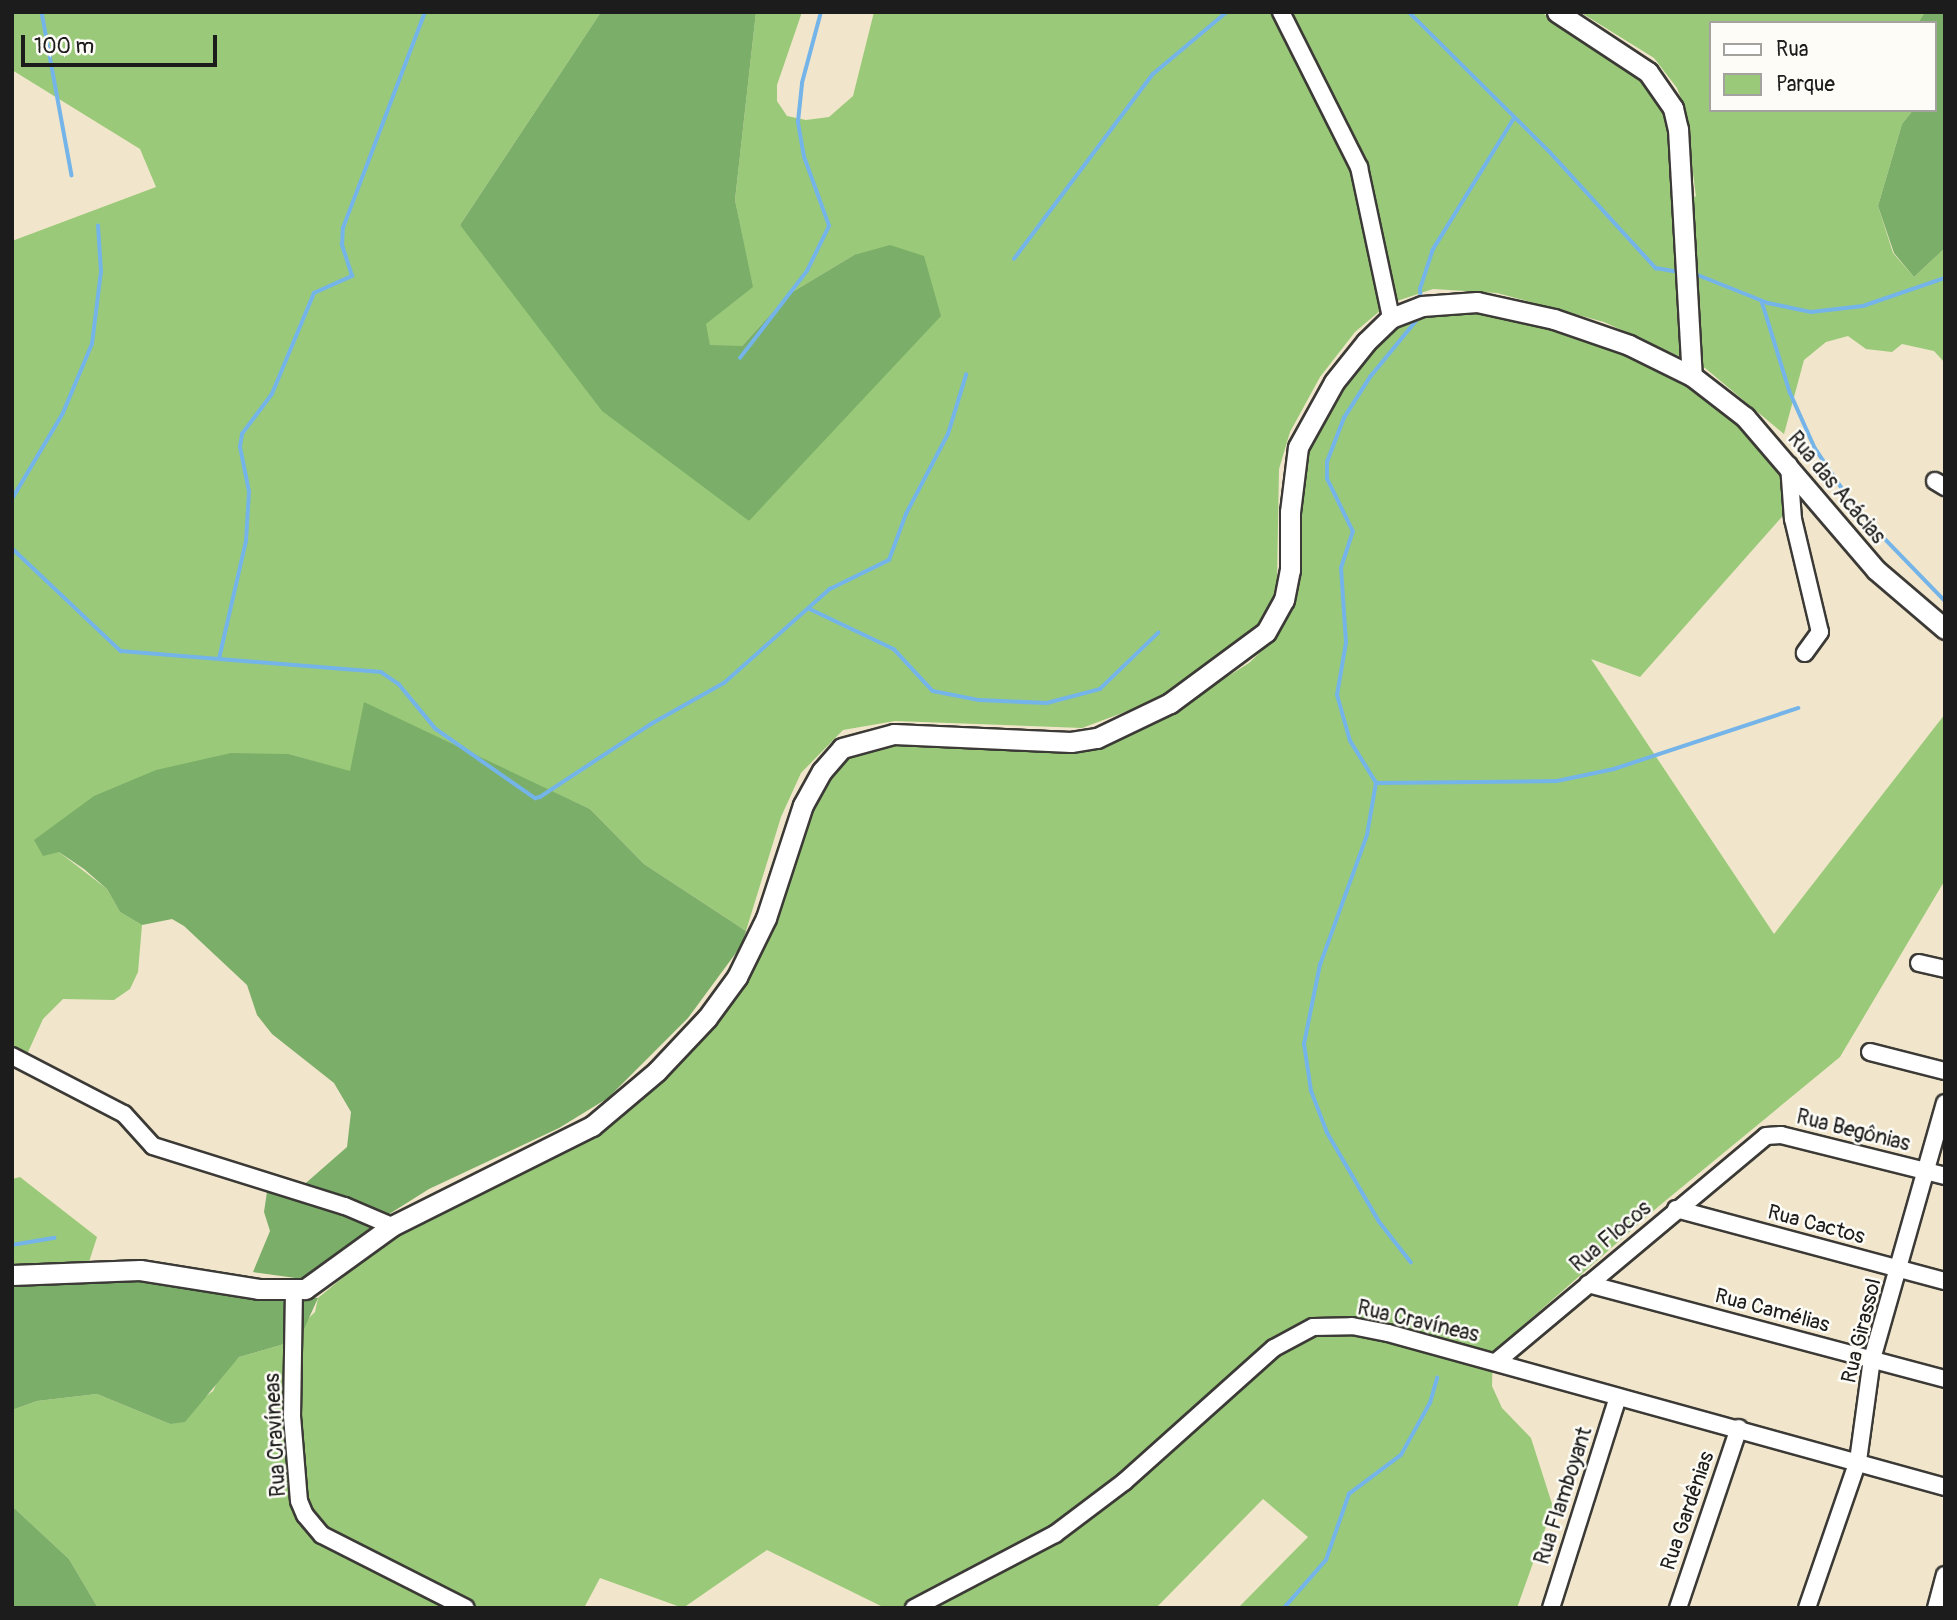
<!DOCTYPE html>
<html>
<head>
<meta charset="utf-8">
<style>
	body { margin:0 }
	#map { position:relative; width:1957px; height:1620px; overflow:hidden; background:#f1e6cb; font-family:Pangolin,sans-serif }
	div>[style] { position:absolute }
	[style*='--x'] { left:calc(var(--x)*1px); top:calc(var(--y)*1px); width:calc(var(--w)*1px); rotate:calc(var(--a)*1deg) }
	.green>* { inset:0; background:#9aca79 }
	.forest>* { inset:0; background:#7bae69 }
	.stream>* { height:3.5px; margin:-1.75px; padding:0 1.75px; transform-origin:1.75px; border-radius:1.75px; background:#74b4e8 }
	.roads { filter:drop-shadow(2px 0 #3c3a36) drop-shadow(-2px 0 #3c3a36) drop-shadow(0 2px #3c3a36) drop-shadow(0 -2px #3c3a36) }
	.minor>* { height:16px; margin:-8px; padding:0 8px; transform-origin:8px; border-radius:8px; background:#fff }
	.tertiary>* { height:19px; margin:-9.5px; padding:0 9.5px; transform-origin:9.5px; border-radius:9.5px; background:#fff }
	span { translate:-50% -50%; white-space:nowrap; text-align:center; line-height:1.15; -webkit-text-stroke:5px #fdfcf7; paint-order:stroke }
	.street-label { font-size:21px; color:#1c1c1c }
	.frame { position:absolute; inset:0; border:14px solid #1c1c1c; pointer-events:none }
	.legend { position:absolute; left:1709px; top:21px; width:228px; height:91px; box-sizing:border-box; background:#fdfcf7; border:2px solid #a3a29f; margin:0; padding:9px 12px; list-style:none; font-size:21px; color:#1c1c1c }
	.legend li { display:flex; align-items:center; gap:14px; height:35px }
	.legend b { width:35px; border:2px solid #a3a29f }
	.scale { position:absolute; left:21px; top:35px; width:196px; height:32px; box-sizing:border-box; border:4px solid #1c1c1c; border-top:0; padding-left:9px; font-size:21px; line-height:24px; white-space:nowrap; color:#1c1c1c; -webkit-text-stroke:5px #fdfcf7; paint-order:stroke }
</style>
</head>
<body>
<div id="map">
	<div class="green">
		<div style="clip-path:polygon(12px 12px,601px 12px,460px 225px,749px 521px,854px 255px,789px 294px,742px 346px,710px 346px,705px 324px,752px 287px,735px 200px,756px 12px,802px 12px,777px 85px,777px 101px,787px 116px,806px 120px,829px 117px,853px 96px,874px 12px,1541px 12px,1647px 84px,1664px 112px,1676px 187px,1696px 197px,1685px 109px,1677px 88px,1654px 58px,1580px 12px,1925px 12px,1918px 23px,1710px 23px,1710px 110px,1913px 110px,1902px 124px,1878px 206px,1893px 253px,1914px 277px,1945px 248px,1945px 363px,1934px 351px,1902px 344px,1892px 352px,1866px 349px,1848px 336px,1826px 342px,1804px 360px,1784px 434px,1705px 368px,1604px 322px,1497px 293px,1433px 289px,1388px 304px,1355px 332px,1320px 377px,1290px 432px,1279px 469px,1277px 581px,1270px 608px,1257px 628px,1236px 648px,1149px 703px,1082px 728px,895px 721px,843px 730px,801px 773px,781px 817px,746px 931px,644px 864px,590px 809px,447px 743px,350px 772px,289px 754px,59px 852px,107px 889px,120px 912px,142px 925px,138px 972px,130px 989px,114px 1000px,63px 999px,43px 1019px,24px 1061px,12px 1056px,12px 241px,156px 187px,140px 149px,12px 70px)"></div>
		<div style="clip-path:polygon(1436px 308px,1494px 312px,1542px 324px,1659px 366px,1726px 407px,1782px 464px,1787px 511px,1640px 677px,1591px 659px,1774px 934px,1945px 714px,1945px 880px,1840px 1057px,1659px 1206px,1493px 1352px,1492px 1386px,1502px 1408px,1531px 1438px,1553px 1507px,1517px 1608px,1238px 1608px,1308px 1537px,1263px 1499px,1156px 1608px,885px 1608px,767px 1550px,683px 1608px,600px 1578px,584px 1608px,98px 1608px,69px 1559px,12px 1506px,12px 1410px,37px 1401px,97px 1394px,170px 1424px,213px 1391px,220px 1376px,239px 1357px,281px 1345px,315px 1312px,318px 1298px,398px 1232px,568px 1145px,703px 1032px,759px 955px,800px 823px,818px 783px,852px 748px,895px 740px,1085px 747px,1127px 736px,1158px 720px,1249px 663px,1273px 640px,1288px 614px,1296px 583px,1298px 473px,1309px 438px,1337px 387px,1399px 320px)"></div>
		<div style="clip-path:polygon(20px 1177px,97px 1237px,89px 1262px,12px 1264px,12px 1179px)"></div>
	</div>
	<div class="forest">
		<div style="clip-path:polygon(601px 12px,756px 12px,735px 200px,753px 287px,706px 324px,710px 345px,742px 346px,789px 294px,854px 255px,890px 245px,924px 256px,941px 316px,749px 521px,602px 411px,460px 225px)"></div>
		<div style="clip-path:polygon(1925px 12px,1945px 12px,1945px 248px,1914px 277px,1894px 253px,1878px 206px,1902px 124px,1913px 110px,1934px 110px,1934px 23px,1918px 23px)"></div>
		<div style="clip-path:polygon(364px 702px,590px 809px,644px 864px,746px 931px,741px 946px,688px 1018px,608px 1098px,559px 1128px,429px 1189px,386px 1216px,310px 1280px,253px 1272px,270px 1231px,264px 1212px,269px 1178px,299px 1189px,347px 1147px,351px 1112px,334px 1083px,272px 1034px,257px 1015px,247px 985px,184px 926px,172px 919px,142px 925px,120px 912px,107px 889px,84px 869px,59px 852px,43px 856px,34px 840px,94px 796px,156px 770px,231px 753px,289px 754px,350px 771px)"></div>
		<div style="clip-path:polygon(151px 1279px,318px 1298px,304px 1329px,281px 1345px,239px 1357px,185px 1422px,170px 1424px,97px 1394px,37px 1401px,12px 1410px,12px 1284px)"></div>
		<div style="clip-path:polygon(12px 1506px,69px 1559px,98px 1608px,12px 1608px)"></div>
	</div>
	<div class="stream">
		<div style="--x:42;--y:12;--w:166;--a:79.6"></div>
		<div style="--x:1409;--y:12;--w:197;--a:44.8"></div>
		<div style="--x:1549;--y:151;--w:159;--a:47.6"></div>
		<div style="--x:1656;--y:268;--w:23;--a:10"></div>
		<div style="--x:1014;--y:259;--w:231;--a:-53.1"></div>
		<div style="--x:1153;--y:74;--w:97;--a:-40"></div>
		<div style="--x:1693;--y:273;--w:81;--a:21.8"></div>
		<div style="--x:1768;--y:303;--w:44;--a:11.8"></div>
		<div style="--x:1811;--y:312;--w:52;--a:-6.6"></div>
		<div style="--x:1863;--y:306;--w:87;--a:-18.9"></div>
		<div style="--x:1421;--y:301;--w:12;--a:-95"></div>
		<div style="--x:1420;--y:289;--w:40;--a:-72"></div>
		<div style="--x:1432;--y:251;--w:156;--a:-58.3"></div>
		<div style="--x:1762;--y:301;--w:95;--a:72.9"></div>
		<div style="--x:1790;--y:392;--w:61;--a:65.9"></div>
		<div style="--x:1815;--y:448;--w:73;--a:56.1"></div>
		<div style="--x:1856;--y:509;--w:128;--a:45.9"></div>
		<div style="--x:740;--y:358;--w:110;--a:-52.4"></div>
		<div style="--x:807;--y:271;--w:50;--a:-63.9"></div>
		<div style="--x:829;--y:226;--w:73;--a:-109.9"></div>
		<div style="--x:804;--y:157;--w:36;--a:-100"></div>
		<div style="--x:798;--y:122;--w:39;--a:-84"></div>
		<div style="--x:802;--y:83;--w:73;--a:-75"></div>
		<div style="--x:12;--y:499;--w:100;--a:-59.3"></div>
		<div style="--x:63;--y:413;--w:75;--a:-67.2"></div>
		<div style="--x:92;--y:344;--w:73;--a:-82.9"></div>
		<div style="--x:101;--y:272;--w:46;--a:-93.7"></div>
		<div style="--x:12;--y:548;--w:150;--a:43.4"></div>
		<div style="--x:121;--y:651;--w:261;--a:4.6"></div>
		<div style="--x:381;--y:672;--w:22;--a:34"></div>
		<div style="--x:399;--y:684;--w:58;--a:50.6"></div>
		<div style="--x:436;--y:729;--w:121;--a:34.9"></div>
		<div style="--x:535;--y:798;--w:5;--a:-11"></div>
		<div style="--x:540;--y:797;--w:133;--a:-33.3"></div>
		<div style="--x:651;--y:724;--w:84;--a:-29.3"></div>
		<div style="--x:724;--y:683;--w:142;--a:-41.6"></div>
		<div style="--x:830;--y:589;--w:66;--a:-26.2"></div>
		<div style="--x:889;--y:560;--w:49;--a:-69.7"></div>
		<div style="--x:906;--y:514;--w:90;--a:-62.3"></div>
		<div style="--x:948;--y:434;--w:62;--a:-73"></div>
		<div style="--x:810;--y:609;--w:93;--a:25.5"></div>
		<div style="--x:894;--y:649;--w:57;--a:47.1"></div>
		<div style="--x:933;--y:691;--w:47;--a:11.1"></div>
		<div style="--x:979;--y:700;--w:68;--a:2.5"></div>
		<div style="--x:1047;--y:703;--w:55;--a:-14.8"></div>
		<div style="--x:1100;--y:689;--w:81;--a:-44"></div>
		<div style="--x:219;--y:659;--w:121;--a:-77.1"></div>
		<div style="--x:246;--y:541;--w:49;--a:-86.5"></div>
		<div style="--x:249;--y:492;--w:46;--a:-101.3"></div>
		<div style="--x:240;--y:447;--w:13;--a:-81"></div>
		<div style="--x:242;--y:434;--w:50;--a:-53.1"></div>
		<div style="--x:272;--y:394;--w:109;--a:-67.4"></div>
		<div style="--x:314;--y:293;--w:42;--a:-24.1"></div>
		<div style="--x:352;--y:276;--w:33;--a:-108"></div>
		<div style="--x:342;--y:245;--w:17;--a:-87"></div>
		<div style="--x:343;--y:228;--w:231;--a:-69.2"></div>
		<div style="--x:1376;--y:783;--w:181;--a:-0.6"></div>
		<div style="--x:1557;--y:781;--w:58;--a:-11.9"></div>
		<div style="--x:1614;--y:769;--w:194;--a:-18.3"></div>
		<div style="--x:12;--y:1245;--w:43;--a:-9.5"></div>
		<div style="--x:1411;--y:1263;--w:52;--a:-128"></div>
		<div style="--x:1379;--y:1222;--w:103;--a:-120.3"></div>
		<div style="--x:1327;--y:1133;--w:45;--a:-110.9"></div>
		<div style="--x:1311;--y:1091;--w:48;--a:-98.5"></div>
		<div style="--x:1304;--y:1044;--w:81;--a:-78.6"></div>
		<div style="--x:1320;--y:965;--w:138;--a:-70.1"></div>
		<div style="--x:1367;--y:835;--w:53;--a:-80.2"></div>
		<div style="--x:1376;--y:783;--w:49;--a:-121.8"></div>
		<div style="--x:1350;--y:741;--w:48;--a:-105.8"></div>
		<div style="--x:1337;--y:695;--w:53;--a:-80.2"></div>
		<div style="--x:1346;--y:643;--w:75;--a:-93.8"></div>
		<div style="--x:1341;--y:568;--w:38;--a:-72"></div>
		<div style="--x:1353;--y:532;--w:59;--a:-116.1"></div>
		<div style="--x:1327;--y:479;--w:17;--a:-90"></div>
		<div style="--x:1327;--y:462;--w:47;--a:-68.9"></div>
		<div style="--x:1344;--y:418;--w:49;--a:-57.6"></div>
		<div style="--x:1370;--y:377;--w:80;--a:-50.6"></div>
		<div style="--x:1284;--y:1608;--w:64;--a:-48.8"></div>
		<div style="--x:1326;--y:1560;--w:70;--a:-70.8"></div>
		<div style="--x:1349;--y:1494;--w:65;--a:-36.9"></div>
		<div style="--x:1401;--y:1455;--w:60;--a:-60.9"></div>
		<div style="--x:1430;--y:1403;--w:26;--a:-74"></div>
	</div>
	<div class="roads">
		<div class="minor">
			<div style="--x:1281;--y:12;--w:174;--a:63.3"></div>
			<div style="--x:1359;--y:167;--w:154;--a:78"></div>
			<div style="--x:1789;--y:465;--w:54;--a:85.8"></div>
			<div style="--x:1793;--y:519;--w:116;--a:76.6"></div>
			<div style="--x:1820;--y:632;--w:26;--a:126"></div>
			<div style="--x:1935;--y:481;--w:12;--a:31"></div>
			<div style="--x:1919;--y:963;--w:27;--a:13"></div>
			<div style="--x:1870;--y:1052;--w:77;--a:14.2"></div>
			<div style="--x:12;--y:1056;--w:126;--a:27.4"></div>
			<div style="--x:124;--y:1114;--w:43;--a:47.8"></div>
			<div style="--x:153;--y:1146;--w:201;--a:17.4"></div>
			<div style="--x:345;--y:1206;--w:51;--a:23.1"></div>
			<div style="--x:1676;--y:1209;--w:278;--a:15"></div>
			<div style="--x:1588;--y:1284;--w:369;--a:14.9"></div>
			<div style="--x:294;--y:1290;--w:126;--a:90.9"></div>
			<div style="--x:292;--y:1416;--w:85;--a:85.3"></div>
			<div style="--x:299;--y:1501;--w:15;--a:67"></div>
			<div style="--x:305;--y:1515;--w:26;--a:50"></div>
			<div style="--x:322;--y:1535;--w:161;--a:26.9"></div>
			<div style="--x:1496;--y:1362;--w:352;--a:-39.9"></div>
			<div style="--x:1766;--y:1136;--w:15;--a:-4"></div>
			<div style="--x:1781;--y:1135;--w:169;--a:14"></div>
			<div style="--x:914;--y:1608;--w:159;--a:-27.7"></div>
			<div style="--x:1055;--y:1534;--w:86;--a:-37"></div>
			<div style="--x:1124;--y:1482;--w:201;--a:-41.8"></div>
			<div style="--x:1274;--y:1348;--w:44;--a:-28.3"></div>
			<div style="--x:1313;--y:1327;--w:39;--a:-1"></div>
			<div style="--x:1352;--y:1326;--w:37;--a:11"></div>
			<div style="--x:1388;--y:1333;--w:578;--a:15.46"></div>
			<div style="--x:1551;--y:1608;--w:221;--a:-72.4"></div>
			<div style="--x:1678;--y:1608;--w:190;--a:-71.3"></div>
			<div style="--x:1807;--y:1608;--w:156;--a:-70.9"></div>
			<div style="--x:1858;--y:1461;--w:103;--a:-82.2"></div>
			<div style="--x:1872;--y:1359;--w:266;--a:-74.1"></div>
			<div style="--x:1936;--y:1608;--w:34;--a:-75"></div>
		</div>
		<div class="tertiary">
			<div style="--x:1557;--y:12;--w:109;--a:33.4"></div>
			<div style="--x:1648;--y:72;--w:44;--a:55.2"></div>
			<div style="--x:1673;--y:108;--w:22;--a:77"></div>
			<div style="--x:1678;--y:129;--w:247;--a:86.8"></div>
			<div style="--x:12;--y:1275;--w:128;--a:-2.2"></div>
			<div style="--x:140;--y:1270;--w:120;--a:9.1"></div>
			<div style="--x:258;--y:1289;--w:47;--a:0"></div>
			<div style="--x:305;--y:1289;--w:107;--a:-35.9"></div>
			<div style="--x:392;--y:1226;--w:224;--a:-26.6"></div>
			<div style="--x:592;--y:1126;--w:85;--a:-40.2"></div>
			<div style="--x:657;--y:1071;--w:73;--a:-46.7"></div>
			<div style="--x:707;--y:1018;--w:51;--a:-53.8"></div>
			<div style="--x:737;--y:977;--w:66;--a:-63.8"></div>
			<div style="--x:766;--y:918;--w:119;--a:-71.9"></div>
			<div style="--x:803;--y:805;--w:39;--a:-61"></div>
			<div style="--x:822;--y:771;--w:30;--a:-49"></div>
			<div style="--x:842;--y:748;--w:54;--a:-15.1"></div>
			<div style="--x:894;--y:734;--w:177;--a:2.6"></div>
			<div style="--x:1071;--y:742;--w:26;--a:-9"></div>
			<div style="--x:1097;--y:738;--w:81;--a:-25.6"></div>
			<div style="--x:1170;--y:703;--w:119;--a:-36.5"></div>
			<div style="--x:1266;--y:632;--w:37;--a:-61"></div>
			<div style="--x:1284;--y:600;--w:31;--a:-79"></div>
			<div style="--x:1290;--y:570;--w:58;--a:-90"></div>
			<div style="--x:1290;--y:512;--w:65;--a:-83"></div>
			<div style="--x:1298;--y:447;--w:74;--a:-61"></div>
			<div style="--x:1334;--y:382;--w:51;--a:-51.3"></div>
			<div style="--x:1366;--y:342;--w:35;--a:-44"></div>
			<div style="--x:1391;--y:318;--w:33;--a:-21"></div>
			<div style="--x:1422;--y:306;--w:55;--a:-4.2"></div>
			<div style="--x:1477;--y:302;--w:79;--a:12.4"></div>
			<div style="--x:1554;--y:319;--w:79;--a:19.1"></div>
			<div style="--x:1629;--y:345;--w:70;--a:26.2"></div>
			<div style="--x:1692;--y:376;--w:67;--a:37.7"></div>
			<div style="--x:1745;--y:417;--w:201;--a:49.4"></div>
			<div style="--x:1876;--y:570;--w:91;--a:40.5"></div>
		</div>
	</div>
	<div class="street-label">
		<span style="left:1836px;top:488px;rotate:50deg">Rua das Acácias</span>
		<span style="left:1853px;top:1131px;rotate:14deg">Rua Begônias</span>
		<span style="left:1816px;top:1225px;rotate:15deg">Rua Cactos</span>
		<span style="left:1611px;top:1237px;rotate:-40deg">Rua Flocos</span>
		<span style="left:1772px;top:1311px;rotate:15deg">Rua Camélias</span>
		<span style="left:1418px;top:1322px;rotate:13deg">Rua Cravíneas</span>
		<span style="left:1862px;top:1331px;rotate:-76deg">Rua Girassol</span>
		<span style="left:276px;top:1435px;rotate:-93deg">Rua Cravíneas</span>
		<span style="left:1564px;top:1496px;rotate:-72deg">Rua Flamboyant</span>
		<span style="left:1688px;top:1511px;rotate:-71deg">Rua Gardênias</span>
	</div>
	<div class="frame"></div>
	<ul class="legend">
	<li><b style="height:9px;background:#fff"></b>Rua</li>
	<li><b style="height:19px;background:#9aca79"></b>Parque</li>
	</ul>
	<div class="scale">100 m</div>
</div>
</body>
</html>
